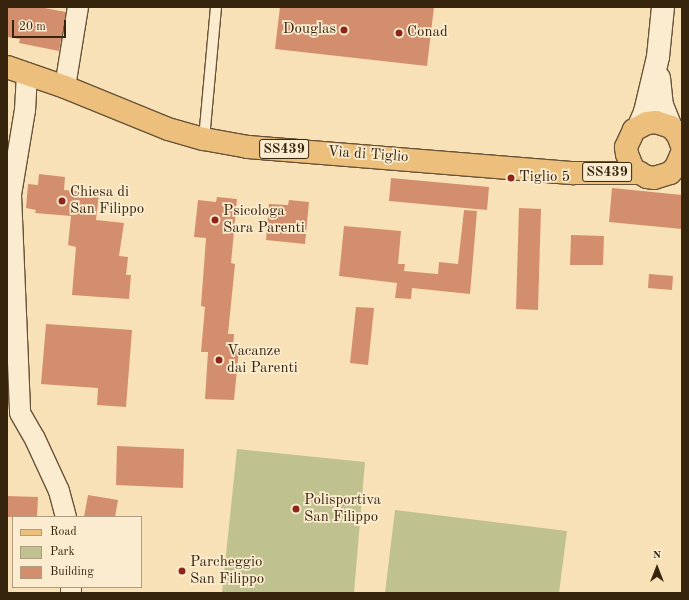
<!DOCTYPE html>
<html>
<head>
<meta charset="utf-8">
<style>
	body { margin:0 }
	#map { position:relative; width:689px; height:600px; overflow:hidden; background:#f9e1b7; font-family:"Old Standard TT",serif }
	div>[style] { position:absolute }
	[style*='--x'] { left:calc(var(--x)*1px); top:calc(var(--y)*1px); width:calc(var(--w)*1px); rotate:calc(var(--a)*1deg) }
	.green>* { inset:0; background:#bfc28e }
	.building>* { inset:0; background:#d38e6d }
	.roads { filter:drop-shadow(1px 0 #685338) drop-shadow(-1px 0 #685338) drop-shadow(0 1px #685338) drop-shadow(0 -1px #685338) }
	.lane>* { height:10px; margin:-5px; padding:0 5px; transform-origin:5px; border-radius:5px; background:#fbecd0 }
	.street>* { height:20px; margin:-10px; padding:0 10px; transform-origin:10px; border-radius:10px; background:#fbecd0 }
	.secondary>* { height:22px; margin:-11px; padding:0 11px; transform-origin:11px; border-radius:11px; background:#fbecd0 }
	.primary>* { height:22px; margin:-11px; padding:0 11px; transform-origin:11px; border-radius:11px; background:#ecc07c }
	.dots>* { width:11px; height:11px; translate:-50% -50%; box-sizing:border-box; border:2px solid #fbecd0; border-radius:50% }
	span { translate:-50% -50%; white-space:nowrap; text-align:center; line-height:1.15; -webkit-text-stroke:3.5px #fbecd0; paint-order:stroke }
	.shield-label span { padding:1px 3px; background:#fbecd0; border:1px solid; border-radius:3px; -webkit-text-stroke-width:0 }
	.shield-label { font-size:14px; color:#37240d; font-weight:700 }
	.poi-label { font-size:15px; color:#37240d }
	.right { translate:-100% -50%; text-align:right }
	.left { translate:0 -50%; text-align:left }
	.street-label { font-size:15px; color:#37240d }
	.frame { position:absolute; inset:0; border:8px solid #37240d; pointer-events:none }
	.legend { position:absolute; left:12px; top:516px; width:130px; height:72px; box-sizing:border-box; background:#fbecd0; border:1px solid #ad9c82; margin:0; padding:5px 7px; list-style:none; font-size:12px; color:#37240d }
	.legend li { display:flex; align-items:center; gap:8px; height:20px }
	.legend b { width:20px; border:1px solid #ad9c82 }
	.north { position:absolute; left:637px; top:548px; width:40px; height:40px; -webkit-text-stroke:3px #fbecd0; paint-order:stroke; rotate:0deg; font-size:11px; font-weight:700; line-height:16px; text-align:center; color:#37240d }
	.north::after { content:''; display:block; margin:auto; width:14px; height:18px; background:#37240d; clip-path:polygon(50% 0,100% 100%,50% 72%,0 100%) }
	.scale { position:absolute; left:12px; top:20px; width:54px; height:18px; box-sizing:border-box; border:2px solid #37240d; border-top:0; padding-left:5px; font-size:12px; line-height:14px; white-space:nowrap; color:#37240d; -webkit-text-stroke:3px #fbecd0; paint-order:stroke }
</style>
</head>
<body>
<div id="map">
	<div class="green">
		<div style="clip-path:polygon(237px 449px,365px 462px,354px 593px,222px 593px)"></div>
		<div style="clip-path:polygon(395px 510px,567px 531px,559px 593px,385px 593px)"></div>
	</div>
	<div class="building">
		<div style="clip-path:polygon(7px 7px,39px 7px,66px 12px,59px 51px,19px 43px,20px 39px,7px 37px)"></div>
		<div style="clip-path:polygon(280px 7px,434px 7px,427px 66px,275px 49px)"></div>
		<div style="clip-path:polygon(39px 174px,65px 177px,64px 190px,99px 193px,96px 220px,124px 223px,119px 256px,128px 257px,126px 275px,131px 275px,129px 299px,72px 295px,76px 247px,68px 245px,71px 216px,35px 213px,36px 210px,26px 208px,28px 184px,38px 185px)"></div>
		<div style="clip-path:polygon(391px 178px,489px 187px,487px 210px,389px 201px)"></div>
		<div style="clip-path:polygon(612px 188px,682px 195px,682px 229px,609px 222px)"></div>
		<div style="clip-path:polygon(217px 197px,237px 199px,231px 263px,235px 264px,228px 334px,234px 334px,233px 348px,239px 349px,234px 400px,205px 399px,208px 352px,201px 352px,205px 307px,201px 306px,206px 238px,194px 237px,198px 200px,216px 202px)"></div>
		<div style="clip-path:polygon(289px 200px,309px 202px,305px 244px,266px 240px,269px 204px,288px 205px)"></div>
		<div style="clip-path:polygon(519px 208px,541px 209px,538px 310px,516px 309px)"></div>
		<div style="clip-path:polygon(464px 210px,477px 211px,470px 294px,412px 288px,411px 299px,395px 298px,397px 283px,339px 276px,344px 226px,401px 231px,398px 264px,405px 264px,404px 271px,438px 274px,439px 262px,458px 264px)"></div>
		<div style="clip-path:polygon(571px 235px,604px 236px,603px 265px,570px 265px)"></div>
		<div style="clip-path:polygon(649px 274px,673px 276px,672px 290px,648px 288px)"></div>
		<div style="clip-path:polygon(356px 307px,374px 308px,368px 365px,350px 363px)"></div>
		<div style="clip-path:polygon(46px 324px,132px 330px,126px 407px,97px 405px,98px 388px,41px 384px)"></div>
		<div style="clip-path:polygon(117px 446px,184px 449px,183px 488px,116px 485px)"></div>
		<div style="clip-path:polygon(88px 495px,118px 500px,115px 517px,84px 517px)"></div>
		<div style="clip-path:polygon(7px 496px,38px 497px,37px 517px,7px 517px)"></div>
	</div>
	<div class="roads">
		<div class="lane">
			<div style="--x:204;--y:139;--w:133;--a:-84.8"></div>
		</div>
		<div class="street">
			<div style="--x:27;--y:73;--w:37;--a:93"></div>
			<div style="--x:25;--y:110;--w:86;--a:99.4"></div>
			<div style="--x:11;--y:195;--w:218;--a:87.6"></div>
			<div style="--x:20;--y:413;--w:30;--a:60"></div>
			<div style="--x:35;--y:439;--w:57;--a:65.2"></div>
			<div style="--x:59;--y:491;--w:27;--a:75"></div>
			<div style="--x:65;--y:87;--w:81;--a:-80.8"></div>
			<div style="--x:71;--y:593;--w:6;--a:-90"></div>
		</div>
		<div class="secondary">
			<div style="--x:659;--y:78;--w:27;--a:84"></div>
			<div style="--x:662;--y:105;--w:24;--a:68"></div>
			<div style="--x:639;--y:126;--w:15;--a:-67"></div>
			<div style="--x:645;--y:112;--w:57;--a:-76.7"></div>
			<div style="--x:658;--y:57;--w:50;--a:-84.3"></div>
		</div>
		<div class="primary">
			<div style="--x:7;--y:67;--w:61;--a:19"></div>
			<div style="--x:65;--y:87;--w:111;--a:22.2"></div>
			<div style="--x:168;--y:129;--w:37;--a:16"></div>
			<div style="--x:204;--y:139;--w:45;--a:10.3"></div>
			<div style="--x:248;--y:147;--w:327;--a:4.6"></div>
			<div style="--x:574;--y:173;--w:66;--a:0"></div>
			<div style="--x:682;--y:146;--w:12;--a:-110"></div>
			<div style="--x:678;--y:135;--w:11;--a:-131"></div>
			<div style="--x:671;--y:127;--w:16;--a:-162"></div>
			<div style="--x:656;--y:122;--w:9;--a:174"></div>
			<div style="--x:647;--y:123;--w:15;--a:152"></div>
			<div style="--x:634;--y:130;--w:19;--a:115"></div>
			<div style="--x:626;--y:147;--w:7;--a:82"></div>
			<div style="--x:627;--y:154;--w:16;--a:68"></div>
			<div style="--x:633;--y:169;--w:16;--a:30"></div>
			<div style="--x:647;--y:177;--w:7;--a:8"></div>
			<div style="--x:654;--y:178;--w:17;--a:-17"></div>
			<div style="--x:670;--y:173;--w:8;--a:-45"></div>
			<div style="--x:676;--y:167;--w:15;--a:-67"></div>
		</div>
	</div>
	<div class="dots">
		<div style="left:344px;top:30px;background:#8f2418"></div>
		<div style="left:399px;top:33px;background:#8f2418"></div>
		<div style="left:511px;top:178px;background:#8f2418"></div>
		<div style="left:62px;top:201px;background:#8f2418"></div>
		<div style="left:215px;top:220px;background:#8f2418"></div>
		<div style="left:219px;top:360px;background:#8f2418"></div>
		<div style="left:296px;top:509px;background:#8f2418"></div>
		<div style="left:182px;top:571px;background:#8f2418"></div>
	</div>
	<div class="shield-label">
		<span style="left:284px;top:149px">SS439</span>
		<span style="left:607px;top:172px">SS439</span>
	</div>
	<div class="poi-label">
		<span class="right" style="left:336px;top:30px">Douglas</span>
		<span class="left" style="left:407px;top:33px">Conad</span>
		<span class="left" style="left:519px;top:178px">Tiglio 5</span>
		<span class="left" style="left:70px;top:201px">Chiesa di<br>San Filippo</span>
		<span class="left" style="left:223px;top:220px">Psicologa<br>Sara Parenti</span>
		<span class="left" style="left:227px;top:360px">Vacanze<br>dai Parenti</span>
		<span class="left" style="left:304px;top:509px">Polisportiva<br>San Filippo</span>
		<span class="left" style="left:190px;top:571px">Parcheggio<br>San Filippo</span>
	</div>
	<div class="street-label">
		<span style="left:368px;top:155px;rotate:4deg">Via di Tiglio</span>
	</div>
	<div class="frame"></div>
	<ul class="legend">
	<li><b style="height:5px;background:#ecc07c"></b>Road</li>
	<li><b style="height:11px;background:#bfc28e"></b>Park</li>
	<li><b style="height:11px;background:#d38e6d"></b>Building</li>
	</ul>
	<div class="north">N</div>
	<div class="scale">20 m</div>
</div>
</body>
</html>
